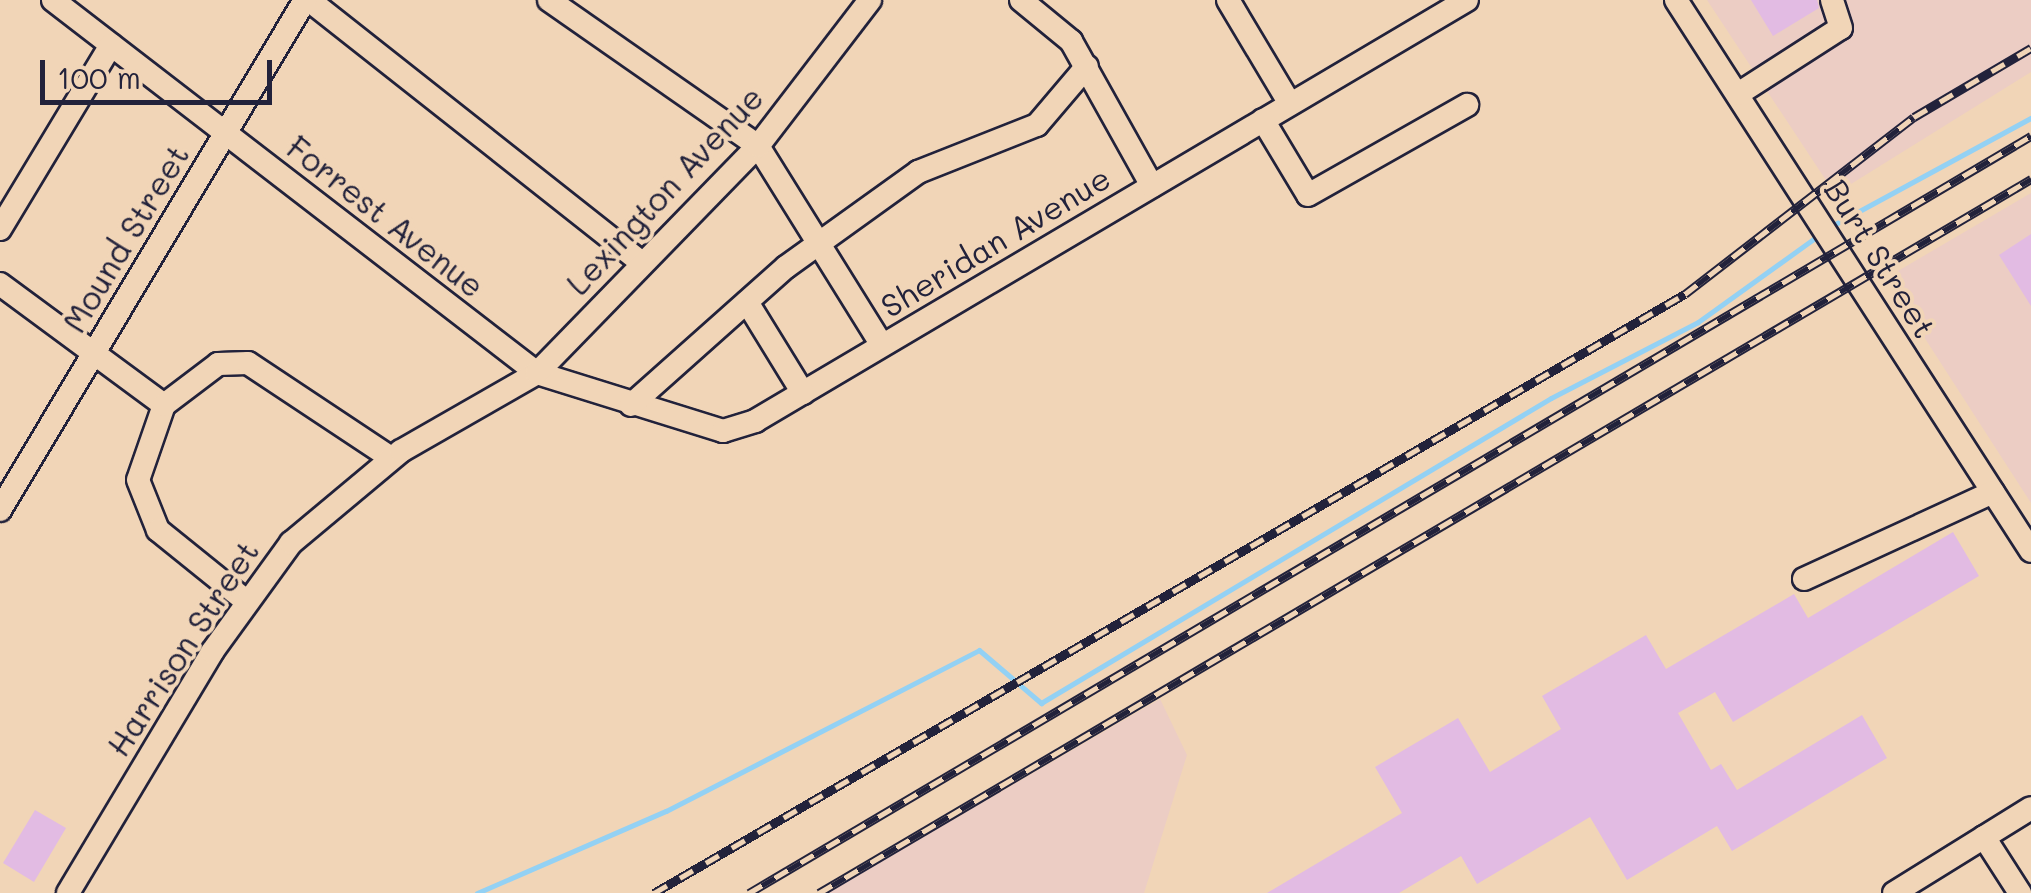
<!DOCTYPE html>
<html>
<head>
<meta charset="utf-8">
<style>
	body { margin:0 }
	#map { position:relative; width:2031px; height:893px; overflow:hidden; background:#f1d5b7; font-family:Mali,sans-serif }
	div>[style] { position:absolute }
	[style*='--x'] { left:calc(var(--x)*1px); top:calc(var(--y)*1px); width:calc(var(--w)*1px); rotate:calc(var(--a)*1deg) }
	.built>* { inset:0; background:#eccdc4 }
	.stream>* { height:5px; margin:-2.5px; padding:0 2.5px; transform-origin:2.5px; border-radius:2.5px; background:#93d1f4 }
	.building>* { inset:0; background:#e2bbe3 }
	.roads { filter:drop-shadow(2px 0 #22223b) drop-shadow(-2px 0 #22223b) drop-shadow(0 2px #22223b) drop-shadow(0 -2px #22223b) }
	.minor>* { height:22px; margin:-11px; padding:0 11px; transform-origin:11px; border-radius:11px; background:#f1d5b7 }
	.rail>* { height:9px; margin-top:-4.5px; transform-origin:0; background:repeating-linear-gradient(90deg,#f1d5b7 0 15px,#22223b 0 30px); box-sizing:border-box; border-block:2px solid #22223b }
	span { translate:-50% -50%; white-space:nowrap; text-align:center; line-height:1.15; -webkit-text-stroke:8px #f1d5b7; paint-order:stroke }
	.street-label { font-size:32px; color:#22223b }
	.scale { position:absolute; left:40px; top:60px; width:232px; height:45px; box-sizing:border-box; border:5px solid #22223b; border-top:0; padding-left:12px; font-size:30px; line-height:35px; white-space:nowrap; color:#22223b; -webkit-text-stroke:8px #f1d5b7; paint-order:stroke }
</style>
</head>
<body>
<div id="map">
	<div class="built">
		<div style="clip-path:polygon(1707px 0,2031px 0,2031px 72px,1835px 194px)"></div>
		<div style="clip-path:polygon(2031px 193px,2031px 503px,1886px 278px)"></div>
		<div style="clip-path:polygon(1160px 699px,1187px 755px,1144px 893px,827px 893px)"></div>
	</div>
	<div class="stream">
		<div style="--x:1828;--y:228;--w:231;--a:-28.5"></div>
		<div style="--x:477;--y:893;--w:206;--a:-23.5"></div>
		<div style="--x:666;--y:811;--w:352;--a:-27.2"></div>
		<div style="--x:979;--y:650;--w:82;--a:40.5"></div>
		<div style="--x:1041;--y:703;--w:594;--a:-30.88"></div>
		<div style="--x:1551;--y:398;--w:165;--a:-27.3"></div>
		<div style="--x:1698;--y:322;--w:149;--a:-35.7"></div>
	</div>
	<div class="building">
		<div style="clip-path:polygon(1751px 0,1817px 0,1819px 8px,1773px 36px)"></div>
		<div style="clip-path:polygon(2031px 234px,2031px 306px,1999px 255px)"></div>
		<div style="clip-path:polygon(1953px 532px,1979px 576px,1733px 722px,1715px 692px,1678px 713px,1711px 770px,1721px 764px,1737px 790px,1862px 715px,1887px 758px,1732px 851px,1717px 826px,1627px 880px,1590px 817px,1477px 884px,1461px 856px,1399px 893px,1267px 893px,1402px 813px,1375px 767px,1458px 718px,1490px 772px,1561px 729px,1542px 696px,1646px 635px,1666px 669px,1794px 594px,1808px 618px)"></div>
		<div style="clip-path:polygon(35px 810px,66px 828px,34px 882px,3px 863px)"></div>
	</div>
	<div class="roads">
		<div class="minor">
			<div style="--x:53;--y:0;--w:611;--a:37.62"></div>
			<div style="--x:537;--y:373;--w:195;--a:17.3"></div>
			<div style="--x:723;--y:431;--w:34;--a:-17"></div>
			<div style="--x:755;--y:421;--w:827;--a:-30.6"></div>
			<div style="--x:309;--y:0;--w:424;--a:38.3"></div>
			<div style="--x:549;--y:0;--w:255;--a:34.9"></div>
			<div style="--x:758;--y:146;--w:234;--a:58.1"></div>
			<div style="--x:1021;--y:0;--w:65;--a:39.4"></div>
			<div style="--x:1071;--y:41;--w:166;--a:60.8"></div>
			<div style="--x:1228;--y:0;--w:121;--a:59.2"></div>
			<div style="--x:1676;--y:0;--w:655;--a:57.21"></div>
			<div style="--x:1738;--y:94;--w:122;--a:-32.7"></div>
			<div style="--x:1841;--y:28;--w:29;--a:-108"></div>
			<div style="--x:1263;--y:120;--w:87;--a:59"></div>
			<div style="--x:1308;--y:195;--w:183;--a:-29.5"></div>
			<div style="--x:0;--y:229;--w:215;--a:-58.9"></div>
			<div style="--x:0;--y:284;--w:204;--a:36.4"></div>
			<div style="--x:164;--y:405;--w:79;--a:109.1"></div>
			<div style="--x:138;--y:480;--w:54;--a:68.2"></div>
			<div style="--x:158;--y:530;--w:113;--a:38.9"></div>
			<div style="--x:747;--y:302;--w:107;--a:58.4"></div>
			<div style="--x:164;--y:405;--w:68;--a:-37.2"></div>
			<div style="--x:218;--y:364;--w:30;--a:-2"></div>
			<div style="--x:248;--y:363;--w:172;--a:33.6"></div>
			<div style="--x:631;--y:405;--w:208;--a:-41.7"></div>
			<div style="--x:786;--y:267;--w:163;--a:-35.7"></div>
			<div style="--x:918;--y:172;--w:128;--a:-21.6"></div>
			<div style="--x:1037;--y:125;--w:77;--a:-49.7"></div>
			<div style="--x:0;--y:510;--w:594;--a:-59.12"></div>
			<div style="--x:1804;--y:579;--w:208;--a:-24.7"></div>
			<div style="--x:1984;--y:837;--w:67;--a:57.3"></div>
			<div style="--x:68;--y:893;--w:281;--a:-59.1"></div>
			<div style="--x:212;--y:652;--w:135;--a:-54.1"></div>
			<div style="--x:291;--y:543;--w:143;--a:-39.9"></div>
			<div style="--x:401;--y:451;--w:157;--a:-29.8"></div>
			<div style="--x:537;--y:373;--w:317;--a:-45.8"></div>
			<div style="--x:758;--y:146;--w:184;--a:-52.5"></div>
			<div style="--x:1894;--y:893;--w:161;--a:-31.8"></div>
		</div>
	</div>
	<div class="rail">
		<div style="--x:654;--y:893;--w:1192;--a:-30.16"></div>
		<div style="--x:1685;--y:294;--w:289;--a:-37.7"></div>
		<div style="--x:1914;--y:117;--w:136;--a:-30.5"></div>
		<div style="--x:749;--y:893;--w:1489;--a:-30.56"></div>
		<div style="--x:819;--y:893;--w:1407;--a:-30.5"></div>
	</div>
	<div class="street-label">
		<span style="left:664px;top:190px;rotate:-47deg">Lexington Avenue</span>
		<span style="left:386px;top:216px;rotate:38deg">Forrest Avenue</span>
		<span style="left:125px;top:238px;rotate:-59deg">Mound Street</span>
		<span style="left:995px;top:241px;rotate:-31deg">Sheridan Avenue</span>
		<span style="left:1881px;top:258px;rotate:58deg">Burt Street</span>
		<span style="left:182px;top:648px;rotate:-57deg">Harrison Street</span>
	</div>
	<div class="scale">100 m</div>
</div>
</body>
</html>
